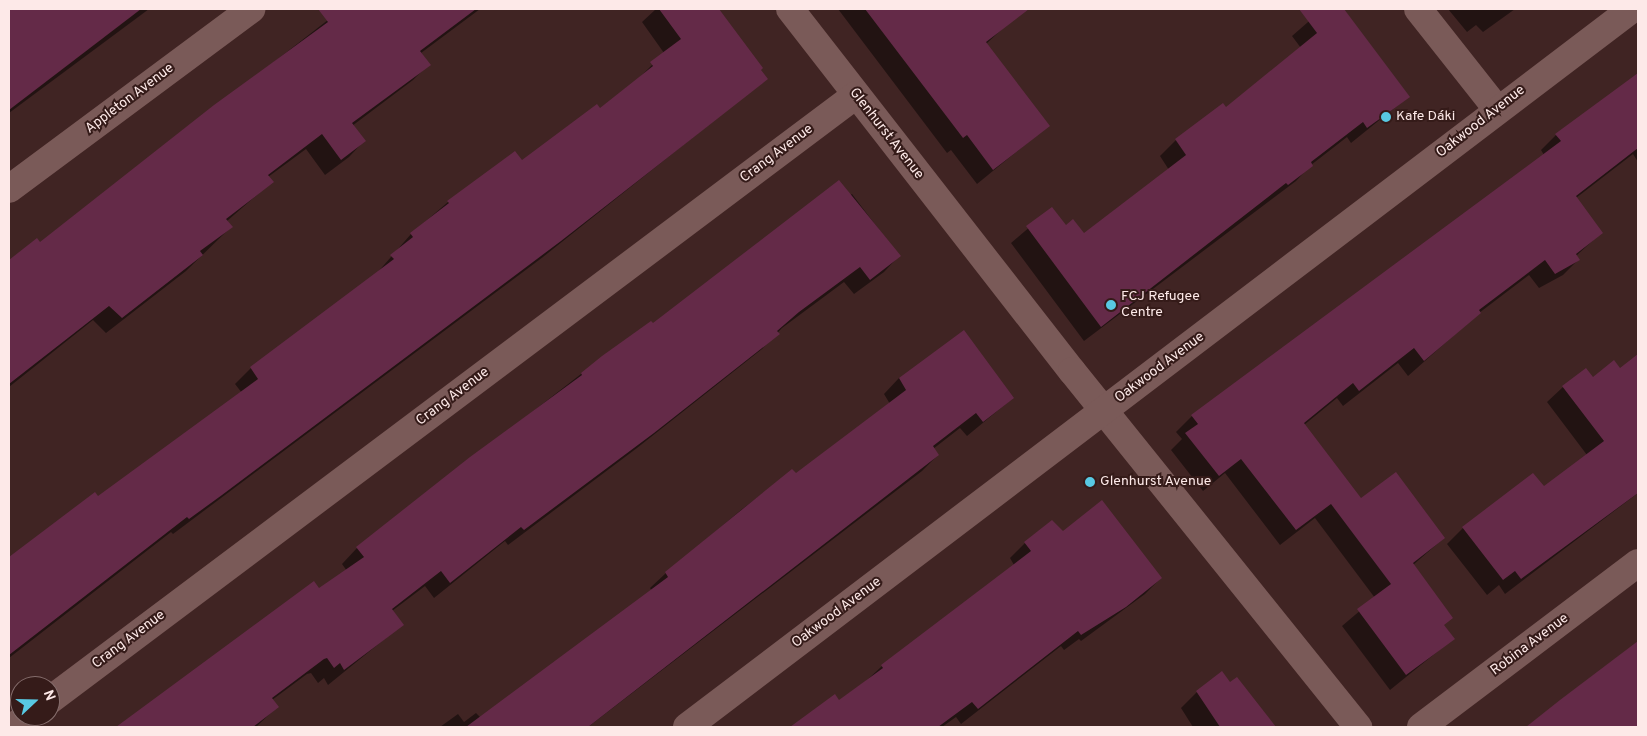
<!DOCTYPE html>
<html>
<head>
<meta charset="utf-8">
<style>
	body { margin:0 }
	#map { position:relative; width:1647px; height:736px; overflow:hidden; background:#402423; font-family:Overpass,sans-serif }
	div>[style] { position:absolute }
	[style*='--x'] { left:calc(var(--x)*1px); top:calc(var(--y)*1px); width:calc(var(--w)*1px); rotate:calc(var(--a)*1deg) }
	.shadow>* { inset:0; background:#0007 }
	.building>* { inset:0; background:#642a48 }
	.minor>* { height:28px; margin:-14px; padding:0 14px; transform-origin:14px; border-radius:14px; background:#7a5a58 }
	.dots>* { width:14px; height:14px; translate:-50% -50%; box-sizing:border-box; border:2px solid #351b19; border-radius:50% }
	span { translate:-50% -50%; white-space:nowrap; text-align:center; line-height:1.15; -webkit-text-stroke:4px #351b19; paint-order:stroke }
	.street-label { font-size:14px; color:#fde9e8 }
	.poi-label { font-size:14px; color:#fde9e8 }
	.left { translate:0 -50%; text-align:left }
	.frame { position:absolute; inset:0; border:10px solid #fde9e8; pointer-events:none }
	.north { position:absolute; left:10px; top:676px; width:50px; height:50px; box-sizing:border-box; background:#351b19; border:1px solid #856d6c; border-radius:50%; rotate:69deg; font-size:14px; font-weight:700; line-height:20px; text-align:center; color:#fde9e8 }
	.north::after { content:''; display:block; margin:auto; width:18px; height:22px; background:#58c9e3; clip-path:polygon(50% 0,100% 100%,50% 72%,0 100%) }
</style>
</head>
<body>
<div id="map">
	<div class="shadow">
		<div style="clip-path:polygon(9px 9px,149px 9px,9px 113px)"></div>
		<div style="clip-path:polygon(342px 9px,480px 9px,421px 53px,429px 64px,413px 80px,352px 126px,364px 141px,349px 157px,325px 175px,306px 149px,268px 177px,272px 182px,227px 221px,231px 227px,186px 271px,106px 333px,93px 320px,9px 387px,9px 261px,36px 240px,40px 244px)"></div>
		<div style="clip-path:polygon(656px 9px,717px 9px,762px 68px,759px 70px,766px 79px,543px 257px,205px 510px,173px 534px,171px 532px,9px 658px,9px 563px,242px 393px,235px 384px,251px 368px,377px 273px,411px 234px,448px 202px,515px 153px,522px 162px,600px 110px,637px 80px,664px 53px,642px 22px)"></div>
		<div style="clip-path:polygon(838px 9px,1005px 9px,1013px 19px,986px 44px,1048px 126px,977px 184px,951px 150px,947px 153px)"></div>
		<div style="clip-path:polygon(1323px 9px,1342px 9px,1408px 97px,1351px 143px,1347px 137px,1311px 165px,1296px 181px,1084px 341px,1011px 243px,1052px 208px,1066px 227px,1084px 235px,1169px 170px,1160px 156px,1176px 140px,1222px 105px,1225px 109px,1301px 48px,1292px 36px)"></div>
		<div style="clip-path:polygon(1448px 9px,1515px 9px,1483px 32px,1476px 25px,1467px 32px)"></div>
		<div style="clip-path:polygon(1638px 74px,1638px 162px,1633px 154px,1576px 198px,1601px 233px,1576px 256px,1579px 259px,1563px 275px,1539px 288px,1529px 275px,1479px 313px,1408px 376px,1398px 363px,1343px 406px,1337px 398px,1304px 425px,1360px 499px,1444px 538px,1413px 565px,1443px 626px,1453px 639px,1390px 690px,1342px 626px,1375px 598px,1315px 518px,1280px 545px,1225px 473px,1203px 491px,1171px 450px,1182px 439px,1176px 432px,1192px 416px,1544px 155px,1541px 150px,1556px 135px)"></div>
		<div style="clip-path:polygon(852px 194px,899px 256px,884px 272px,854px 294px,844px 282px,782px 328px,762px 349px,637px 448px,508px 545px,505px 541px,434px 598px,425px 586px,392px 611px,402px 625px,328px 685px,324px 678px,318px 683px,311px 673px,307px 674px,272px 700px,277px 707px,256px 727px,118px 727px,347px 571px,342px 564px,357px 548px,581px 374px)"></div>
		<div style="clip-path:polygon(1638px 356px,1638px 493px,1505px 594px,1499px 585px,1487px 595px,1447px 544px,1463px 528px,1543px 488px,1587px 455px,1547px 402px,1563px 387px,1620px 370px)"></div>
		<div style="clip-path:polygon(899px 378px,1013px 398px,967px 436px,960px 428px,933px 449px,938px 455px,922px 471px,588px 727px,440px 727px,458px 714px,464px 722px,476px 713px,481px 718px,652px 591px,650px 588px,666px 573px,741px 510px,792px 471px,795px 475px,890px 404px,884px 394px)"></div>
		<div style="clip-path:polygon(1063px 533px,1161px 578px,1145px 594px,1081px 641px,1079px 639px,1064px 650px,1061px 646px,961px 724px,956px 717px,942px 727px,793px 727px,834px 696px,839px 701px,865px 682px,882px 666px,1014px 565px,1010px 558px,1025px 543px)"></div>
		<div style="clip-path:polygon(1638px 642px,1638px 727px,1530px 727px,1539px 719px)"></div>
		<div style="clip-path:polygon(1237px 678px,1274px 727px,1193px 727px,1181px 708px,1197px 692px,1230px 684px)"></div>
	</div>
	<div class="building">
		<div style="clip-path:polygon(9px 9px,141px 9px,9px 110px)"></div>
		<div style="clip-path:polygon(318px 9px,476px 9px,420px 51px,431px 65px,352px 123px,366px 141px,341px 160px,322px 134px,268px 175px,274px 182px,226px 219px,233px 227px,200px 251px,203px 255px,122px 318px,109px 306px,9px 384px,9px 260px,37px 238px,40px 242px,214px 105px,328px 22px)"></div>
		<div style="clip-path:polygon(659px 9px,719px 9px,763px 68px,761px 70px,768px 79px,561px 241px,222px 495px,189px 519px,187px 517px,9px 655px,9px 557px,95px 492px,98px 496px,258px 379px,250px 367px,394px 259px,390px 255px,413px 237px,410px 233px,449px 203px,447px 201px,515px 151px,522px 160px,597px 104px,600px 108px,653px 66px,650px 62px,681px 39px)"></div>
		<div style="clip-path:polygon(865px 9px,1029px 9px,986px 42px,1050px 126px,993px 170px,967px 135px,963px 138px)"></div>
		<div style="clip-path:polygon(1299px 9px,1344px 9px,1410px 97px,1367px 128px,1363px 122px,1311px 162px,1313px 166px,1288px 185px,1286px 183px,1101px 327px,1026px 226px,1052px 207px,1066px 225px,1073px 219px,1084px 233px,1186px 155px,1175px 139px,1223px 103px,1226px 107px,1317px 33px)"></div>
		<div style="clip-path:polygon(1638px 73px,1638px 148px,1576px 196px,1603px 233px,1576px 254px,1580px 260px,1555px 274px,1545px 260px,1479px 310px,1481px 313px,1424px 361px,1414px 348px,1359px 391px,1353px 383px,1304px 423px,1361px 498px,1396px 472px,1445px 538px,1413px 563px,1453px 618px,1444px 625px,1455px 639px,1406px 675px,1357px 609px,1391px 584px,1331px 504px,1296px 530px,1241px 459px,1219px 476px,1185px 433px,1198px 424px,1191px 415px,1561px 141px,1555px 134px)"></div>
		<div style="clip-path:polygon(839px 180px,901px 256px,870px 280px,860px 267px,799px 312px,777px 331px,780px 334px,654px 433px,524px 530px,521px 527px,450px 583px,441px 571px,392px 609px,404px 625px,344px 670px,340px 663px,334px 668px,327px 658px,324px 659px,272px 698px,279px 707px,253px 727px,116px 727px,314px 581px,319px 588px,364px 557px,356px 547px,470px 457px,582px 375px,581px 373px,602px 356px,651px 321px,653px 323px)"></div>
		<div style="clip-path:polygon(964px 330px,1014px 398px,983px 422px,976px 413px,933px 446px,939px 455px,588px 727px,466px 727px,668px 577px,665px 572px,792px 469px,796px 473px,906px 390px,899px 378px)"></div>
		<div style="clip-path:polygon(1638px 354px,1638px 493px,1521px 579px,1515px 571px,1503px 580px,1462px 527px,1533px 473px,1544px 486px,1604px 441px,1562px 386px,1586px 368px,1593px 377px,1614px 360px,1620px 368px)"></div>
		<div style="clip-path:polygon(1102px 500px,1162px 578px,1126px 607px,1081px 635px,1078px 631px,978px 709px,972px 702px,938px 727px,790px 727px,835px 694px,839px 700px,883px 668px,881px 665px,1031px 551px,1024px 542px,1052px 520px,1063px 531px)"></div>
		<div style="clip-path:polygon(1638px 641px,1638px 727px,1526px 727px,1560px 700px)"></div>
		<div style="clip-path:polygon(1222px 671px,1230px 682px,1237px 677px,1276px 727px,1220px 727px,1196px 691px)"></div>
	</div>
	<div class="minor">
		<div style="--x:790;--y:9;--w:459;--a:52.1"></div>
		<div style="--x:1072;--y:371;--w:457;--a:51.2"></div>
		<div style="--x:1418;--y:9;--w:127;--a:51.7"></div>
		<div style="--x:9;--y:189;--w:302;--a:-36.6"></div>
		<div style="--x:50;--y:700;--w:1008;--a:-36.89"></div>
		<div style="--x:13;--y:727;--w:19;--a:-36"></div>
		<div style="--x:687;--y:727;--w:1187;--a:-37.23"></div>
		<div style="--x:1421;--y:727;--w:272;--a:-37.1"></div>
	</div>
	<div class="dots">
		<div style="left:1386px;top:117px;background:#58c9e3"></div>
		<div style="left:1111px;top:305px;background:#58c9e3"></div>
		<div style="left:1090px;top:482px;background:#58c9e3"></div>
	</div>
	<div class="street-label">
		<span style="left:130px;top:99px;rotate:-37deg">Appleton Avenue</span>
		<span style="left:1481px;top:122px;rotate:-38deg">Oakwood Avenue</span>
		<span style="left:886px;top:134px;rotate:52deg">Glenhurst Avenue</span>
		<span style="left:777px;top:154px;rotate:-37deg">Crang Avenue</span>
		<span style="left:1160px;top:368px;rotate:-37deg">Oakwood Avenue</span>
		<span style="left:453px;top:397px;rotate:-37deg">Crang Avenue</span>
		<span style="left:837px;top:613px;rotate:-37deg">Oakwood Avenue</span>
		<span style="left:129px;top:640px;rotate:-37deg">Crang Avenue</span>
		<span style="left:1530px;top:645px;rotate:-37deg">Robina Avenue</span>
	</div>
	<div class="poi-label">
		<span class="left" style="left:1396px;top:117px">Kafe Dáki</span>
		<span class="left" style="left:1121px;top:305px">FCJ Refugee<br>Centre</span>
		<span class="left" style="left:1100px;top:482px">Glenhurst Avenue</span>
	</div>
	<div class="frame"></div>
	<div class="north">N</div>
</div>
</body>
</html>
